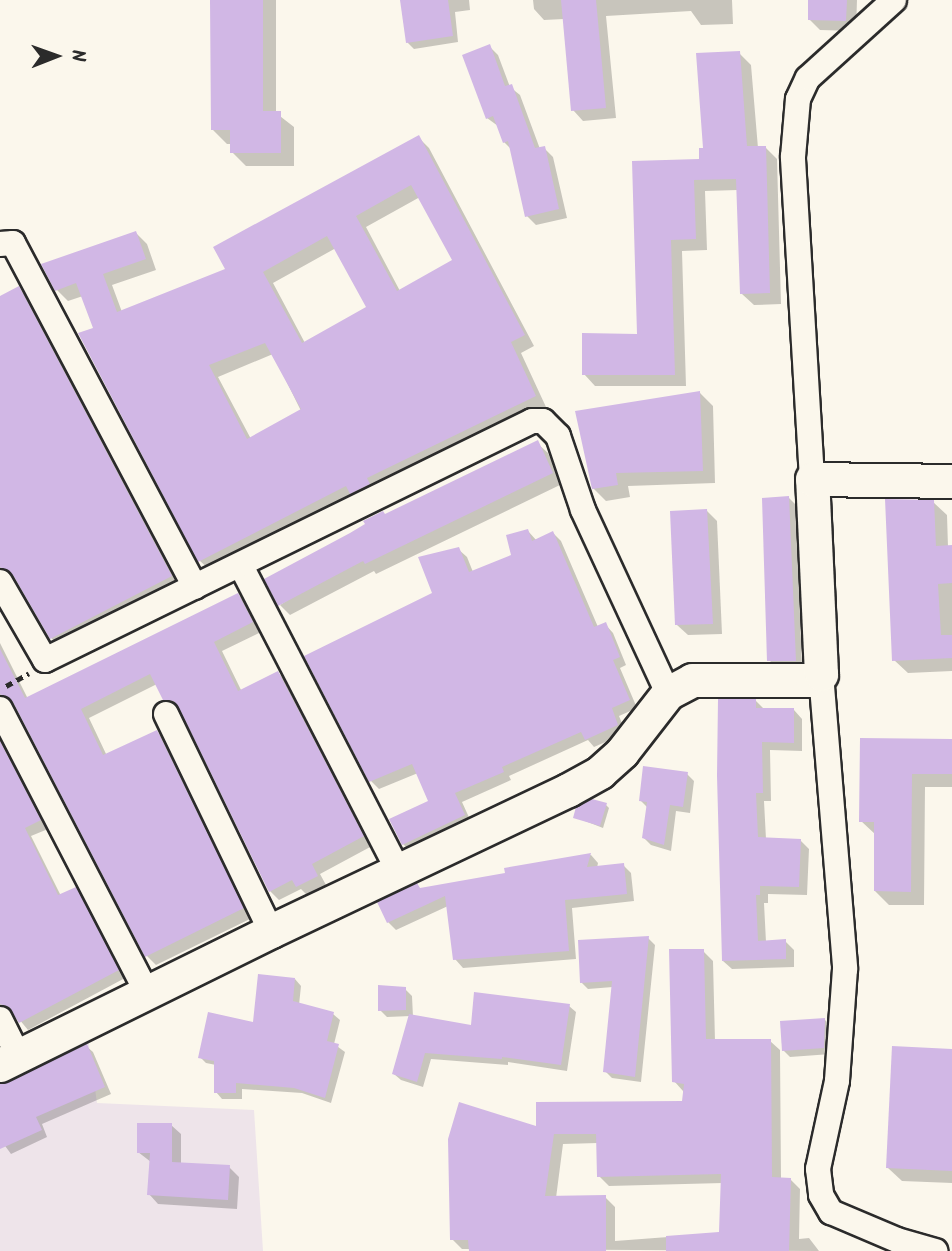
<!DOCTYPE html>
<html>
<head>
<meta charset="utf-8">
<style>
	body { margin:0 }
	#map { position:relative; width:952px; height:1251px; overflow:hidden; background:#fbf7ec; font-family:Kalam,sans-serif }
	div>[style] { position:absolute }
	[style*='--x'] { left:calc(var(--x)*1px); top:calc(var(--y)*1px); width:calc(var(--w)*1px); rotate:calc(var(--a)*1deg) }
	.built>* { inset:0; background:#eee4ea }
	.shadow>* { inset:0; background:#0003 }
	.building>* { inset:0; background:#d1b7e5 }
	.path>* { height:4.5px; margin-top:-2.25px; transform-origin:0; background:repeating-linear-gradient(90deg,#2b2b2b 0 7px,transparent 0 12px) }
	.roads { filter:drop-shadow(2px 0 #2b2b2b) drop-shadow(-2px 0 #2b2b2b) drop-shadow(0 2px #2b2b2b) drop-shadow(0 -2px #2b2b2b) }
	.street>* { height:24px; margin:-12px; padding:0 12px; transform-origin:12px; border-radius:12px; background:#fbf7ec }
	.secondary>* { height:33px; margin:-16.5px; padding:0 16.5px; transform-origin:16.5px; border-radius:16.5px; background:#fbf7ec }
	span { translate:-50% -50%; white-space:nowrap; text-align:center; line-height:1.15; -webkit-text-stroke:6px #fbf7ec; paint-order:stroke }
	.north { position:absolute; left:21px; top:21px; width:70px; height:70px; -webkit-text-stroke:5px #fbf7ec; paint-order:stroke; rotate:89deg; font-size:19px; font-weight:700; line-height:28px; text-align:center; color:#2b2b2b }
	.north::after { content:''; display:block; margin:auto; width:24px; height:32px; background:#2b2b2b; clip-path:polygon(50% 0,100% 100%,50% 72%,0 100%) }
</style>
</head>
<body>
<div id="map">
	<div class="built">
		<div style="clip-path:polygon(88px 1038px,97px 1103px,254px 1110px,263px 1251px,0 1251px,0 1084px)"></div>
	</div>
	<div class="shadow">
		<div style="clip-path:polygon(212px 0,276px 0,276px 113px,294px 127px,294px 166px,246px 166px,232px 152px,232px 144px,227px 144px,213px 130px)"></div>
		<div style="clip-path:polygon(401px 0,469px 0,470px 10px,455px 12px,458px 42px,414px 49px,407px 42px)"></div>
		<div style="clip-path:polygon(533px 0,732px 0,733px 24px,701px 25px,691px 11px,606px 16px,616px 118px,583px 121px,573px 110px,564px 19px,544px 20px,534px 9px)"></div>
		<div style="clip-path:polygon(810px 0,857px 0,856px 31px,820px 30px,809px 19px)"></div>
		<div style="clip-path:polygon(489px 46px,498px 55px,510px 87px,520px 95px,540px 149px,544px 148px,553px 157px,567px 218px,536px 225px,527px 216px,512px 150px,504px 142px,498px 126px,487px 118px)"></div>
		<div style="clip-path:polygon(739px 53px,751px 65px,758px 148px,766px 148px,777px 159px,781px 304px,754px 305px,742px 294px,738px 190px,705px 191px,707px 250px,682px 251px,686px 386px,595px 386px,584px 374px,639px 336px,634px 162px,701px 160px)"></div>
		<div style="clip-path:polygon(evenodd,418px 137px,429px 148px,534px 346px,521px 353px,546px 407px,211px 571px,200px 561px,83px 296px,68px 301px,57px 290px,136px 233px,147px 244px,156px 270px,112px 285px,122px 312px,228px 270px,418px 137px,420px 197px,454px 261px,400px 291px,366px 227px,420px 197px,418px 137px,336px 248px,368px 308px,305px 343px,273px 283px,336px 248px,418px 137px,273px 354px,302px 413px,251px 439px,218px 377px,273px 354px)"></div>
		<div style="clip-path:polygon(19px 289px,28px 298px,180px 586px,61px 647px,51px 638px,18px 579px,11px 576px,0 581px,0 298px)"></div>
		<div style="clip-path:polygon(700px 393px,713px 406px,715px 483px,628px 486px,630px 497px,606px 501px,593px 488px)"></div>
		<div style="clip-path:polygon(537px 443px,548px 453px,562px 484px,376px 574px,374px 571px,290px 615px,280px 605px)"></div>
		<div style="clip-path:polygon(789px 498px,796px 505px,802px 667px,776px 667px,769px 660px)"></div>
		<div style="clip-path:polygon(933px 502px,947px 515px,948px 547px,952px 547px,952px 671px,908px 673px,894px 660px)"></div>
		<div style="clip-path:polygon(707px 511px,717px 521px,722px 634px,688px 635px,677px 625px)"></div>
		<div style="clip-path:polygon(528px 531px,537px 541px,553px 533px,561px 541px,598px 627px,605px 624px,613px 633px,626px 665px,620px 668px,637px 708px,619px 716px,626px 733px,594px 747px,588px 740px,509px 776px,511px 780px,462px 802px,472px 824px,411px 852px,403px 844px,430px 802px,418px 773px,379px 789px,371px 781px,306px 656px,434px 594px,458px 549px,467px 557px,473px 572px,513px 556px)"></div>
		<div style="clip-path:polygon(238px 595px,247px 604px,261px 632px,222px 651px,242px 692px,278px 673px,287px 682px,372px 846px,320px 874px,326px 885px,307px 895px,301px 889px,279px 900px,270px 891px,182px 710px,174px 709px,164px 699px,157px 684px,89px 718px,107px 756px,157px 732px,166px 741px,252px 918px,156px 965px,147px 956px,16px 705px,9px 703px,0 695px,0 643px,28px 699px)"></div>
		<div style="clip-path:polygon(756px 701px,764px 709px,794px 710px,802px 719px,802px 751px,770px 750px,771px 801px,764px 801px,766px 839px,800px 840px,809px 849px,807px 895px,768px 894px,768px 903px,764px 903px,766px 942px,785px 941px,794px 950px,794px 967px,732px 969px,723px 961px)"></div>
		<div style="clip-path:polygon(0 737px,48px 829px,31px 836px,61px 896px,75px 889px,83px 897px,125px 978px,28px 1030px,14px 1013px,0 1014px)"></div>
		<div style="clip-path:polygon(862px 740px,952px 741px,952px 787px,925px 787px,924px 905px,889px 905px,875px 891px,876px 835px,861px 821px)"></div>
		<div style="clip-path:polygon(687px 774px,694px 781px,690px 813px,676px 811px,671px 851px,651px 845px,644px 838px,648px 808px,640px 800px)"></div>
		<div style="clip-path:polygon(606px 805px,609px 808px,603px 828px,575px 817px)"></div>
		<div style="clip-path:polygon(591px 855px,598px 863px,597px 868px,623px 865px,631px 873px,634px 901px,572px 908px,576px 959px,463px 968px,455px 959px,448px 906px,396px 930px,388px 922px,422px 890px,507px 874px,506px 870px)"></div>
		<div style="clip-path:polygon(648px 938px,655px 945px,641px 1082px,612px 1078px,605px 1071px,613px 987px,588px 989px,581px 982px)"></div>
		<div style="clip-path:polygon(evenodd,703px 951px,713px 961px,715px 1041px,770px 1041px,780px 1050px,781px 1179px,790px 1179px,800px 1189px,799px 1239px,809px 1238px,819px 1251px,462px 1249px,452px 1239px,537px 1128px,684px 1103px,683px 1091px,674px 1081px,703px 951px,598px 1143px,599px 1176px,609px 1186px,723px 1183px,721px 1233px,615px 1241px,615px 1207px,605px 1197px,556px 1198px,563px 1144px,598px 1143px)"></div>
		<div style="clip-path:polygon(295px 979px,301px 986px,299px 1005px,333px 1014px,340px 1020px,334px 1044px,345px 1052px,331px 1103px,302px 1093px,242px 1089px,242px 1099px,222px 1099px,216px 1092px,216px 1065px,206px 1063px,200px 1057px,255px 1024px)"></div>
		<div style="clip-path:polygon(405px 989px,412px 996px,413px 1017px,473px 1027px,569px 1006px,576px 1012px,567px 1071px,508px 1062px,508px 1065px,431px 1059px,423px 1087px,401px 1080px,394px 1074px,411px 1016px,387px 1017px,380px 1010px)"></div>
		<div style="clip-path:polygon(824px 1019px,831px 1026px,831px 1054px,790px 1057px,783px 1050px)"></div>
		<div style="clip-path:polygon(86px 1046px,93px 1052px,111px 1094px,42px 1124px,47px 1137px,11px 1154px,0 1139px,0 1084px)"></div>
		<div style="clip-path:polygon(952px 1050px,952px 1183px,902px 1181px,888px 1168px)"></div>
		<div style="clip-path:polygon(171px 1125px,181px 1134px,181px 1164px,229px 1167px,239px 1177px,237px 1209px,158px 1204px,149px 1194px,151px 1162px,138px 1152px)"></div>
	</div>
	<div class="building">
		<div style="clip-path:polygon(210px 0,263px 0,263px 111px,281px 111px,281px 153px,230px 153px,230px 130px,211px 130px)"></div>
		<div style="clip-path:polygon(400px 0,448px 0,453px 36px,406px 43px)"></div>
		<div style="clip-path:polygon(561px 0,596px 0,606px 108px,571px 111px)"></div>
		<div style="clip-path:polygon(808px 0,847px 0,846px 21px,808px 20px)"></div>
		<div style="clip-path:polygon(490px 44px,505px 86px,512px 84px,535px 148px,545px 146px,559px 209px,525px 217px,508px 141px,503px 143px,493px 116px,486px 119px,462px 55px)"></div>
		<div style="clip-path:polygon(740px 51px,747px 146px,766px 146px,770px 293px,740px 294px,736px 179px,694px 180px,696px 239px,671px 240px,675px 375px,582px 375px,582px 333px,637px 334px,632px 161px,699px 159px,699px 148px,703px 148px,696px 53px)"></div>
		<div style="clip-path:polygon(evenodd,419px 135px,525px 335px,511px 342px,536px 396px,367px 478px,370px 484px,350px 494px,346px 486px,198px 562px,78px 333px,93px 328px,76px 283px,55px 291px,41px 264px,136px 231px,146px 259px,103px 274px,117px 312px,225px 269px,213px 247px,419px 135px,411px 185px,452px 260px,397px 291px,356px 216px,411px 185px,419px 135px,327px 236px,366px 307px,302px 343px,263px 272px,327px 236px,419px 135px,265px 343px,301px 409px,247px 439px,209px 365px,265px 343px)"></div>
		<div style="clip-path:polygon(19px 286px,172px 576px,50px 639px,13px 575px,0 567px,0 296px)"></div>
		<div style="clip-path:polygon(700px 391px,703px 471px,616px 473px,618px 485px,592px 489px,575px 411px)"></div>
		<div style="clip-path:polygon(538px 440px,553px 473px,365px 564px,363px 561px,278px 606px,264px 579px,350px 533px,365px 524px,363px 521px,383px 511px,385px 514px)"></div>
		<div style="clip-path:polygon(789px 496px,796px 661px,767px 661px,762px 498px)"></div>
		<div style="clip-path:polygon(885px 499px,934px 500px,936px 546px,952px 545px,952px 583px,938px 584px,941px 635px,952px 635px,952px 658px,892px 661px)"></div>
		<div style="clip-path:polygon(707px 509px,713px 624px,675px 625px,670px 511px)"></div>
		<div style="clip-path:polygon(528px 529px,532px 541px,553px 531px,594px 627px,606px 622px,620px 657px,613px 660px,630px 700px,612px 708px,618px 725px,585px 740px,581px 732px,502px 767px,504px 772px,455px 793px,465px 815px,402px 845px,389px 819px,428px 801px,412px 764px,369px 782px,304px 656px,432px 593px,418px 557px,459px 547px,469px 572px,511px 555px,506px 535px)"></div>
		<div style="clip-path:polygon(238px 593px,253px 622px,214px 642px,238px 691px,278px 671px,364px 836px,312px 864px,318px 876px,296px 887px,292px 880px,269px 892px,179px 708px,174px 701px,163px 700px,150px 674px,81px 709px,103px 755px,157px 730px,244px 908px,145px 957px,13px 702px,0 694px,0 649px,25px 698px)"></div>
		<div style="clip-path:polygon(718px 699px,756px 699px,756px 708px,794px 708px,794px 743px,762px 742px,763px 793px,756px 793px,758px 837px,801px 839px,799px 887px,760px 886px,760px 895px,756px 895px,758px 941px,786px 939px,786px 959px,722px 961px,717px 776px)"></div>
		<div style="clip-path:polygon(860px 738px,952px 739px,952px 774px,912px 774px,911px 892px,874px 891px,874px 822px,859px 822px)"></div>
		<div style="clip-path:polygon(0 741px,41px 820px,25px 828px,58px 895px,76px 887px,119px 970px,19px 1023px,9px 1007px,0 1004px)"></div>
		<div style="clip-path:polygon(643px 766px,688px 772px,683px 807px,670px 805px,664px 845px,642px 838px,647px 802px,639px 801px)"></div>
		<div style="clip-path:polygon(592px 799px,607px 803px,600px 826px,573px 818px,576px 807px)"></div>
		<div style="clip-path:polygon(591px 853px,587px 867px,624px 863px,627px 894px,565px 900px,569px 951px,453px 960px,445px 896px,387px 923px,377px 902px,417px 883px,420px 888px,505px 873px,504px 868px)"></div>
		<div style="clip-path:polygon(649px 936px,635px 1077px,603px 1072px,612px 981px,580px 983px,578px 940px)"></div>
		<div style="clip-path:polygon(669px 949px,704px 949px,706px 1039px,771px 1039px,772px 1177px,791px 1178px,789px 1251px,666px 1251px,666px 1236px,719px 1232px,721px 1174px,597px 1177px,596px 1134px,554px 1134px,545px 1196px,606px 1195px,606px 1251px,469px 1251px,468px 1240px,450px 1240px,448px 1139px,459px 1102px,536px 1126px,536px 1102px,682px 1101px,684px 1084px,672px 1082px)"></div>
		<div style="clip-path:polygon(258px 974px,295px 978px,293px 1001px,334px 1012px,327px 1041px,339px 1044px,325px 1098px,294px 1088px,236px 1083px,236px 1093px,214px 1093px,214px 1061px,198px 1058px,208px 1012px,253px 1022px)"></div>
		<div style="clip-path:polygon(378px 985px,406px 987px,406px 1010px,378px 1011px)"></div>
		<div style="clip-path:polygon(474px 992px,570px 1004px,561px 1065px,502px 1057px,502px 1059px,425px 1053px,417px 1082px,392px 1074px,409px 1014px,471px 1025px)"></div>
		<div style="clip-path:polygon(825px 1018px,824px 1048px,782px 1051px,780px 1021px)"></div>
		<div style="clip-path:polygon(87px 1044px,105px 1087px,36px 1117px,42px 1130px,0 1149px,0 1084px)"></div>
		<div style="clip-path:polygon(892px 1046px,952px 1049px,952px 1171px,886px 1168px)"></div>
		<div style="clip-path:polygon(137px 1123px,172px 1123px,172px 1162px,230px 1165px,228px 1200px,147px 1195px,150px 1153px,137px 1153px)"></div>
	</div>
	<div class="path">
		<div style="--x:6;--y:686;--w:26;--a:-29"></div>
	</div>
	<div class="roads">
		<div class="street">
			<div style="--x:0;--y:244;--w:13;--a:-4"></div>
			<div style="--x:13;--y:243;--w:389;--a:62.1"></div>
			<div style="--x:812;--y:479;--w:323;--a:-93.4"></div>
			<div style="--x:793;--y:157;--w:58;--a:-85.1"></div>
			<div style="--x:798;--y:99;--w:23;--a:-65"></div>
			<div style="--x:808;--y:78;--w:116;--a:-42.2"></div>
			<div style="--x:241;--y:566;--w:342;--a:62.7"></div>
			<div style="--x:0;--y:582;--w:90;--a:60"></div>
			<div style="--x:45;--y:660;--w:542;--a:-26.14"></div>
			<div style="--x:532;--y:421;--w:11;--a:0"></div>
			<div style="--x:543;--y:421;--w:21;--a:45"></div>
			<div style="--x:558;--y:436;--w:78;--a:71.3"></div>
			<div style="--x:583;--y:510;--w:202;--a:65.1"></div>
			<div style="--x:821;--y:674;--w:296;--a:85.3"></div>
			<div style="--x:845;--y:969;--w:112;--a:94.1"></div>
			<div style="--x:837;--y:1081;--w:90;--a:102.2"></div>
			<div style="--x:818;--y:1169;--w:26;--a:83"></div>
			<div style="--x:821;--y:1195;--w:20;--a:60"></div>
			<div style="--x:831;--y:1212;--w:72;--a:23"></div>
			<div style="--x:897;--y:1240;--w:40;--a:16"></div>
			<div style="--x:0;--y:709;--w:319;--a:62.6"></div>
			<div style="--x:166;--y:714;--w:241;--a:64.2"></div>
			<div style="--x:0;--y:1019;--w:40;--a:63.4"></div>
		</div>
		<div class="secondary">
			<div style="--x:0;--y:1065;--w:302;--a:-26.3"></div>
			<div style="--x:271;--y:931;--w:329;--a:-25.4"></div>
			<div style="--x:568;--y:790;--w:37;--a:-29"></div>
			<div style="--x:600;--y:772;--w:30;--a:-42"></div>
			<div style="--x:622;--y:752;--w:75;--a:-52.1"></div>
			<div style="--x:668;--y:693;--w:27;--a:-28"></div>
			<div style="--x:692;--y:680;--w:120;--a:0"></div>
			<div style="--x:812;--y:680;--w:11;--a:-34"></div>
			<div style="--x:821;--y:674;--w:195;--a:-92.6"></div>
			<div style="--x:812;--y:479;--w:140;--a:0.8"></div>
		</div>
	</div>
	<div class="north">N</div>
</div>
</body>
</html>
